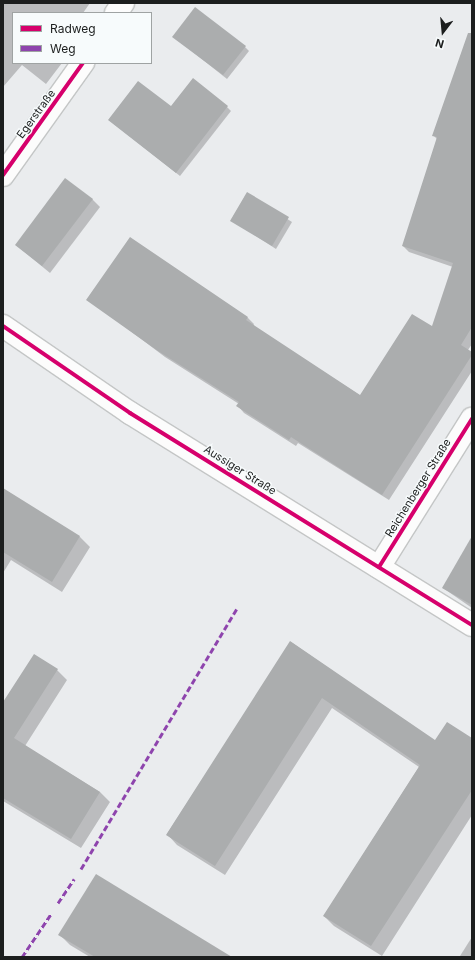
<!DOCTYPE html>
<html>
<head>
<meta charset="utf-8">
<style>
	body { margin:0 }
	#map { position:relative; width:475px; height:960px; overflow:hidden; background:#eaecee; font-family:Inter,sans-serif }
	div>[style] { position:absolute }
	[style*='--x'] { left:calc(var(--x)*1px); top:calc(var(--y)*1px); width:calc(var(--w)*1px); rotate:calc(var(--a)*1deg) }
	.shadow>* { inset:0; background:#0003 }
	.building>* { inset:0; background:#abadae }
	.roads { filter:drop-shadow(1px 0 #c4c6c6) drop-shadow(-1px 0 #c4c6c6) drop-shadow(0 1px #c4c6c6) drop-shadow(0 -1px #c4c6c6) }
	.minor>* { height:22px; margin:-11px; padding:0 11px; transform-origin:11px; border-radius:11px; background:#fcfcfc }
	.tertiary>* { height:22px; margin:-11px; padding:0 11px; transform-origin:11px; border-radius:11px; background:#fcfcfc }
	.quiet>* { height:3px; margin-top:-1.5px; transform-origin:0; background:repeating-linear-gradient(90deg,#8e44ad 0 6px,transparent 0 9px) }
	.cycleway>* { height:4px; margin:-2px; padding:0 2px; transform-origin:2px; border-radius:2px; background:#d6006c }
	span { translate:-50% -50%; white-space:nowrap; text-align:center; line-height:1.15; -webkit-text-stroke:3px #f7fbfc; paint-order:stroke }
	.street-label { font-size:11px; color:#1c1e1e }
	.frame { position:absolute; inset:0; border:4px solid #1c1e1e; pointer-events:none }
	.legend { position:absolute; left:12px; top:12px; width:140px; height:52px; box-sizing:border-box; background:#f7fbfc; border:1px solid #9fa3a3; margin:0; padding:5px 7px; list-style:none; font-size:12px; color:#1c1e1e }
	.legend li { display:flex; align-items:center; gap:8px; height:20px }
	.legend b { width:20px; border:1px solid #9fa3a3 }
	.north { position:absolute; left:423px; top:12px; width:40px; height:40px; -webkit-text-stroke:3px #f7fbfc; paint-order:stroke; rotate:196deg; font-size:11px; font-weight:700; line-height:16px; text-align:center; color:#1c1e1e }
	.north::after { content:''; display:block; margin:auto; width:14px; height:18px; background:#1c1e1e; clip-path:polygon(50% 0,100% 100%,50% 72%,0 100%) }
</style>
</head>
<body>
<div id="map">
	<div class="shadow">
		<div style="clip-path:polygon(3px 3px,90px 3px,83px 13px,13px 13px,13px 63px,62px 63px,46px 84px,22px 65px,3px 87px)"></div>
		<div style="clip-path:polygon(174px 37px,245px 47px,249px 51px,227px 79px)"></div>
		<div style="clip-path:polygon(472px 46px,472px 344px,468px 350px,472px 353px,472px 371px,389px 500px,298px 443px,296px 446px,244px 413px,238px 406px,239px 404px,165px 357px,88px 299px,130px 239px,248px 318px,254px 324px,253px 326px,361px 396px,433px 328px,453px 267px,409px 252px,403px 246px,437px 139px,433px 135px)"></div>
		<div style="clip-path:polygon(171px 107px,227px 107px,231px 111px,180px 176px,109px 120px)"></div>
		<div style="clip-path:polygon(247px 193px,292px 222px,276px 249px,231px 220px)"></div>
		<div style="clip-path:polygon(92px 199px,100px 207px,50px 273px,16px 245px)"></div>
		<div style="clip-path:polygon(3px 489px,80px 537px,90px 547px,62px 592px,11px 560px,3px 573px)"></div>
		<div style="clip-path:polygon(472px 562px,472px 608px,443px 588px)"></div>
		<div style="clip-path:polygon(291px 642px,435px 742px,472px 739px,472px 815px,382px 956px,334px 926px,324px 916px,419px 767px,332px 708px,225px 875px,177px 845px,167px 834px)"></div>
		<div style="clip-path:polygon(57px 670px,67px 680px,25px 746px,100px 792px,110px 802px,81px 848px,3px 801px,3px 704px)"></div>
		<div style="clip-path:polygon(60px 935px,230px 957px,90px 957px,70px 945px)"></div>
		<div style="clip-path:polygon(472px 937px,472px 957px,460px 957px,460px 956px)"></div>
	</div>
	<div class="building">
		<div style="clip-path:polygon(195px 7px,246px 46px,223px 75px,172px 37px)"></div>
		<div style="clip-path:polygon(468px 33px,472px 33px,472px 327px,461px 345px,472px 352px,472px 355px,382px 495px,291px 437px,289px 440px,236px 406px,239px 402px,158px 351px,86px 300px,130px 237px,248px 317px,246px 320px,360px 395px,412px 314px,432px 326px,453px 263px,402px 246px,437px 137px,432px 136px)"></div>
		<div style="clip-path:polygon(193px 78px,228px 106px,176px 173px,108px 120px,138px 81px,171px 106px)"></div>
		<div style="clip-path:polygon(65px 178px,93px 199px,42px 266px,15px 245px)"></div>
		<div style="clip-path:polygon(247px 192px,289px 217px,272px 246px,230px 221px)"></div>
		<div style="clip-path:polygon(3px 488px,80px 536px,52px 582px,3px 552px)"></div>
		<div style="clip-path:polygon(472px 536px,472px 605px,442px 588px)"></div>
		<div style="clip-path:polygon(290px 641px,435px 740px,447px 722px,472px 738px,472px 790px,371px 946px,323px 916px,420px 765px,322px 698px,215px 866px,166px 835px)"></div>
		<div style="clip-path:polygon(34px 654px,58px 669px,14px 738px,100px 792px,71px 839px,3px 798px,3px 702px)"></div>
		<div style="clip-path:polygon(96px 874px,232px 957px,95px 957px,58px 935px)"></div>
	</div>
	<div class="roads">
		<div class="minor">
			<div style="--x:116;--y:13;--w:12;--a:-55"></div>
			<div style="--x:3;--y:175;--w:138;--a:-54.5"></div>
			<div style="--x:379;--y:567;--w:175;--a:-57.9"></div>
		</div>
		<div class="tertiary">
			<div style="--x:3;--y:326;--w:154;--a:34.4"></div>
			<div style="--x:130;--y:413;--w:402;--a:31.8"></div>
		</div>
	</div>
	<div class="quiet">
		<div style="--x:81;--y:869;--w:305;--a:-59.1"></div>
		<div style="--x:58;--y:903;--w:29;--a:-56"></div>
		<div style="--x:22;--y:957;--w:52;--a:-56"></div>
	</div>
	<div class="cycleway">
		<div style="--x:3;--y:175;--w:138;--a:-54.5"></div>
		<div style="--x:3;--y:326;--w:154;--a:34.4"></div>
		<div style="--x:130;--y:413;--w:402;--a:31.8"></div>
		<div style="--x:379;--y:567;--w:175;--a:-57.9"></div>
	</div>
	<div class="street-label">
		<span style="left:36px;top:114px;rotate:-54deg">Egerstraße</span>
		<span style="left:240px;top:470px;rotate:32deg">Aussiger Straße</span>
		<span style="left:418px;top:488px;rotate:-58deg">Reichenberger Straße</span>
	</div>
	<div class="frame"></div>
	<ul class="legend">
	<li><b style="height:5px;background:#d6006c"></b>Radweg</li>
	<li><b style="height:5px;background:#8e44ad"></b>Weg</li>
	</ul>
	<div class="north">N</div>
</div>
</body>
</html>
